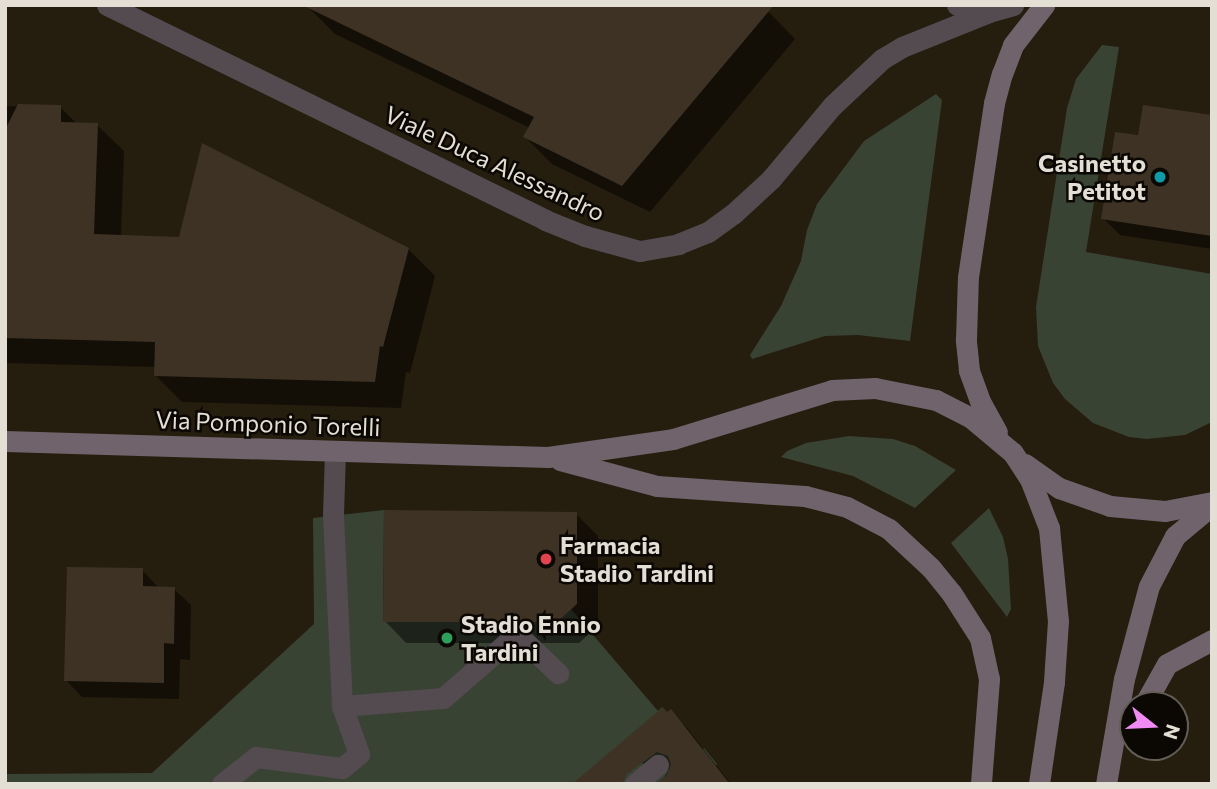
<!DOCTYPE html>
<html>
<head>
<meta charset="utf-8">
<style>
	body { margin:0 }
	#map { position:relative; width:1217px; height:789px; overflow:hidden; background:#251d0e; font-family:Commissioner,sans-serif }
	div>[style] { position:absolute }
	[style*='--x'] { left:calc(var(--x)*1px); top:calc(var(--y)*1px); width:calc(var(--w)*1px); rotate:calc(var(--a)*1deg) }
	.green>* { inset:0; background:#384334 }
	.shadow>* { inset:0; background:#0007 }
	.building>* { inset:0; background:#3e3224 }
	.lane>* { height:21px; margin:-10.5px; padding:0 10.5px; transform-origin:10.5px; border-radius:10.5px; background:#534b4f }
	.street>* { height:21px; margin:-10.5px; padding:0 10.5px; transform-origin:10.5px; border-radius:10.5px; background:#534b4f }
	.secondary>* { height:21px; margin:-10.5px; padding:0 10.5px; transform-origin:10.5px; border-radius:10.5px; background:#70636b }
	.dots>* { width:19px; height:19px; translate:-50% -50%; box-sizing:border-box; border:4px solid #0b0803; border-radius:50% }
	span { translate:-50% -50%; white-space:nowrap; text-align:center; line-height:1.15; -webkit-text-stroke:5px #0b0803; paint-order:stroke }
	.street-label { font-size:24px; color:#e4dfd5 }
	.poi-label { font-size:24px; color:#e4dfd5; font-weight:700 }
	.right { translate:-100% -50%; text-align:right }
	.left { translate:0 -50%; text-align:left }
	.frame { position:absolute; inset:0; border:7px solid #e4dfd5; pointer-events:none }
	.north { position:absolute; left:1119px; top:691px; width:70px; height:70px; box-sizing:border-box; background:#0b0803; border:2px solid #625e57; border-radius:50%; rotate:108deg; font-size:19px; font-weight:700; line-height:28px; text-align:center; color:#e4dfd5 }
	.north::after { content:''; display:block; margin:auto; width:24px; height:32px; background:#f08bf6; clip-path:polygon(50% 0,100% 100%,50% 72%,0 100%) }
</style>
</head>
<body>
<div id="map">
	<div class="green">
		<div style="clip-path:polygon(1102px 45px,1119px 47px,1086px 252px,1212px 274px,1212px 422px,1185px 435px,1147px 439px,1129px 437px,1093px 423px,1065px 399px,1053px 383px,1038px 346px,1036px 307px,1067px 108px,1076px 79px)"></div>
		<div style="clip-path:polygon(936px 94px,942px 100px,910px 341px,858px 335px,825px 336px,752px 359px,750px 355px,781px 306px,801px 261px,807px 230px,817px 204px,864px 141px)"></div>
		<div style="clip-path:polygon(849px 436px,893px 439px,915px 446px,956px 470px,915px 508px,853px 476px,781px 457px,787px 451px,806px 443px)"></div>
		<div style="clip-path:polygon(989px 508px,1003px 537px,1008px 559px,1011px 609px,1007px 617px,951px 543px)"></div>
		<div style="clip-path:polygon(384px 510px,383px 622px,556px 622px,571px 609px,658px 711px,662px 707px,667px 712px,699px 752px,704px 748px,717px 764px,714px 768px,721px 784px,5px 784px,5px 774px,152px 773px,314px 624px,313px 518px)"></div>
	</div>
	<div class="shadow">
		<div style="clip-path:polygon(762px 5px,795px 39px,650px 212px,552px 164px,525px 137px,530px 128px,335px 34px,308px 7px)"></div>
		<div style="clip-path:polygon(5px 106px,60px 107px,77px 124px,97px 125px,124px 151px,121px 237px,408px 249px,435px 276px,410px 373px,406px 372px,401px 408px,182px 402px,156px 376px,156px 367px,5px 363px)"></div>
		<div style="clip-path:polygon(1212px 117px,1212px 249px,1120px 235px,1103px 218px,1140px 137px)"></div>
		<div style="clip-path:polygon(576px 514px,598px 536px,598px 626px,579px 643px,406px 643px,385px 621px)"></div>
		<div style="clip-path:polygon(142px 570px,158px 587px,174px 589px,191px 605px,190px 660px,180px 659px,179px 699px,82px 697px,66px 680px)"></div>
		<div style="clip-path:polygon(671px 712px,687px 728px,731px 784px,659px 784px,670px 769px,658px 778px,641px 762px)"></div>
	</div>
	<div class="building">
		<div style="clip-path:polygon(302px 5px,774px 5px,622px 186px,523px 137px,534px 117px)"></div>
		<div style="clip-path:polygon(18px 104px,61px 105px,61px 122px,98px 123px,94px 234px,179px 237px,202px 143px,409px 248px,383px 347px,380px 346px,375px 382px,154px 376px,155px 342px,5px 338px,5px 130px)"></div>
		<div style="clip-path:polygon(1143px 105px,1212px 115px,1212px 236px,1101px 219px,1115px 132px,1138px 135px)"></div>
		<div style="clip-path:polygon(384px 510px,577px 512px,577px 604px,557px 622px,383px 622px)"></div>
		<div style="clip-path:polygon(67px 567px,143px 568px,143px 586px,175px 587px,174px 644px,164px 643px,164px 683px,64px 681px)"></div>
		<div style="clip-path:polygon(662px 708px,667px 712px,671px 709px,730px 784px,656px 784px,667px 775px,671px 764px,668px 756px,657px 752px,627px 774px,622px 784px,572px 784px)"></div>
	</div>
	<div class="lane">
		<div style="--x:342;--y:706;--w:101;--a:-4.5"></div>
		<div style="--x:443;--y:698;--w:98;--a:-40.9"></div>
		<div style="--x:517;--y:634;--w:57;--a:43.6"></div>
		<div style="--x:222;--y:784;--w:43;--a:-38.5"></div>
		<div style="--x:256;--y:757;--w:87;--a:7.3"></div>
		<div style="--x:342;--y:768;--w:22;--a:-39"></div>
		<div style="--x:359;--y:754;--w:51;--a:-109.5"></div>
		<div style="--x:342;--y:706;--w:191;--a:-92.7"></div>
		<div style="--x:333;--y:515;--w:64;--a:-88.2"></div>
		<div style="--x:635;--y:784;--w:30;--a:-40"></div>
	</div>
	<div class="street">
		<div style="--x:107;--y:5;--w:488;--a:26.1"></div>
		<div style="--x:545;--y:220;--w:43;--a:21.8"></div>
		<div style="--x:585;--y:236;--w:57;--a:15.3"></div>
		<div style="--x:640;--y:251;--w:39;--a:-10"></div>
		<div style="--x:678;--y:244;--w:32;--a:-22"></div>
		<div style="--x:708;--y:232;--w:31;--a:-36"></div>
		<div style="--x:733;--y:214;--w:52;--a:-42.6"></div>
		<div style="--x:771;--y:179;--w:95;--a:-50.1"></div>
		<div style="--x:832;--y:106;--w:69;--a:-43.2"></div>
		<div style="--x:882;--y:59;--w:23;--a:-31"></div>
		<div style="--x:902;--y:47;--w:94;--a:-21.9"></div>
		<div style="--x:989;--y:12;--w:25;--a:-16"></div>
		<div style="--x:957;--y:5;--w:35;--a:3"></div>
	</div>
	<div class="secondary">
		<div style="--x:997;--y:432;--w:35;--a:-119"></div>
		<div style="--x:980;--y:401;--w:33;--a:-110"></div>
		<div style="--x:969;--y:370;--w:31;--a:-96"></div>
		<div style="--x:966;--y:339;--w:62;--a:-88.2"></div>
		<div style="--x:968;--y:277;--w:176;--a:-81.5"></div>
		<div style="--x:994;--y:103;--w:30;--a:-75"></div>
		<div style="--x:1002;--y:74;--w:31;--a:-69"></div>
		<div style="--x:1013;--y:45;--w:51;--a:-52.2"></div>
		<div style="--x:5;--y:441;--w:543;--a:1.69"></div>
		<div style="--x:548;--y:457;--w:126;--a:-8.2"></div>
		<div style="--x:673;--y:439;--w:166;--a:-17.1"></div>
		<div style="--x:832;--y:390;--w:43;--a:-2.7"></div>
		<div style="--x:875;--y:388;--w:62;--a:11.1"></div>
		<div style="--x:936;--y:400;--w:38;--a:27"></div>
		<div style="--x:970;--y:417;--w:56;--a:39.9"></div>
		<div style="--x:1013;--y:453;--w:31;--a:57"></div>
		<div style="--x:1030;--y:479;--w:53;--a:68.8"></div>
		<div style="--x:1049;--y:528;--w:93;--a:84.5"></div>
		<div style="--x:1058;--y:621;--w:61;--a:93.8"></div>
		<div style="--x:1054;--y:682;--w:103;--a:98.4"></div>
		<div style="--x:560;--y:460;--w:100;--a:15"></div>
		<div style="--x:657;--y:486;--w:148;--a:3.9"></div>
		<div style="--x:805;--y:496;--w:43;--a:14.7"></div>
		<div style="--x:847;--y:507;--w:47;--a:27.6"></div>
		<div style="--x:889;--y:529;--w:57;--a:42.9"></div>
		<div style="--x:931;--y:568;--w:33;--a:51"></div>
		<div style="--x:952;--y:594;--w:52;--a:57.5"></div>
		<div style="--x:980;--y:638;--w:42;--a:77.6"></div>
		<div style="--x:989;--y:679;--w:105;--a:94.4"></div>
		<div style="--x:1025;--y:464;--w:42;--a:35.2"></div>
		<div style="--x:1059;--y:488;--w:54;--a:19.4"></div>
		<div style="--x:1110;--y:506;--w:55;--a:5.2"></div>
		<div style="--x:1165;--y:511;--w:48;--a:-10.8"></div>
		<div style="--x:1144;--y:705;--w:47;--a:-60.7"></div>
		<div style="--x:1167;--y:664;--w:51;--a:-28.1"></div>
		<div style="--x:1106;--y:784;--w:107;--a:-80.3"></div>
		<div style="--x:1124;--y:679;--w:96;--a:-75"></div>
		<div style="--x:1149;--y:586;--w:56;--a:-62.5"></div>
		<div style="--x:1175;--y:536;--w:47;--a:-39.8"></div>
	</div>
	<div class="dots">
		<div style="left:1160px;top:177px;background:#0f9aa8"></div>
		<div style="left:546px;top:559px;background:#e0444e"></div>
		<div style="left:447px;top:638px;background:#2e9e5b"></div>
	</div>
	<div class="street-label">
		<span style="left:495px;top:163px;rotate:25deg">Viale Duca Alessandro</span>
		<span style="left:268px;top:423px;rotate:2deg">Via Pomponio Torelli</span>
	</div>
	<div class="poi-label">
		<span class="right" style="left:1146px;top:177px">Casinetto<br>Petitot</span>
		<span class="left" style="left:560px;top:559px">Farmacia<br>Stadio Tardini</span>
		<span class="left" style="left:461px;top:638px">Stadio Ennio<br>Tardini</span>
	</div>
	<div class="frame"></div>
	<div class="north">N</div>
</div>
</body>
</html>
